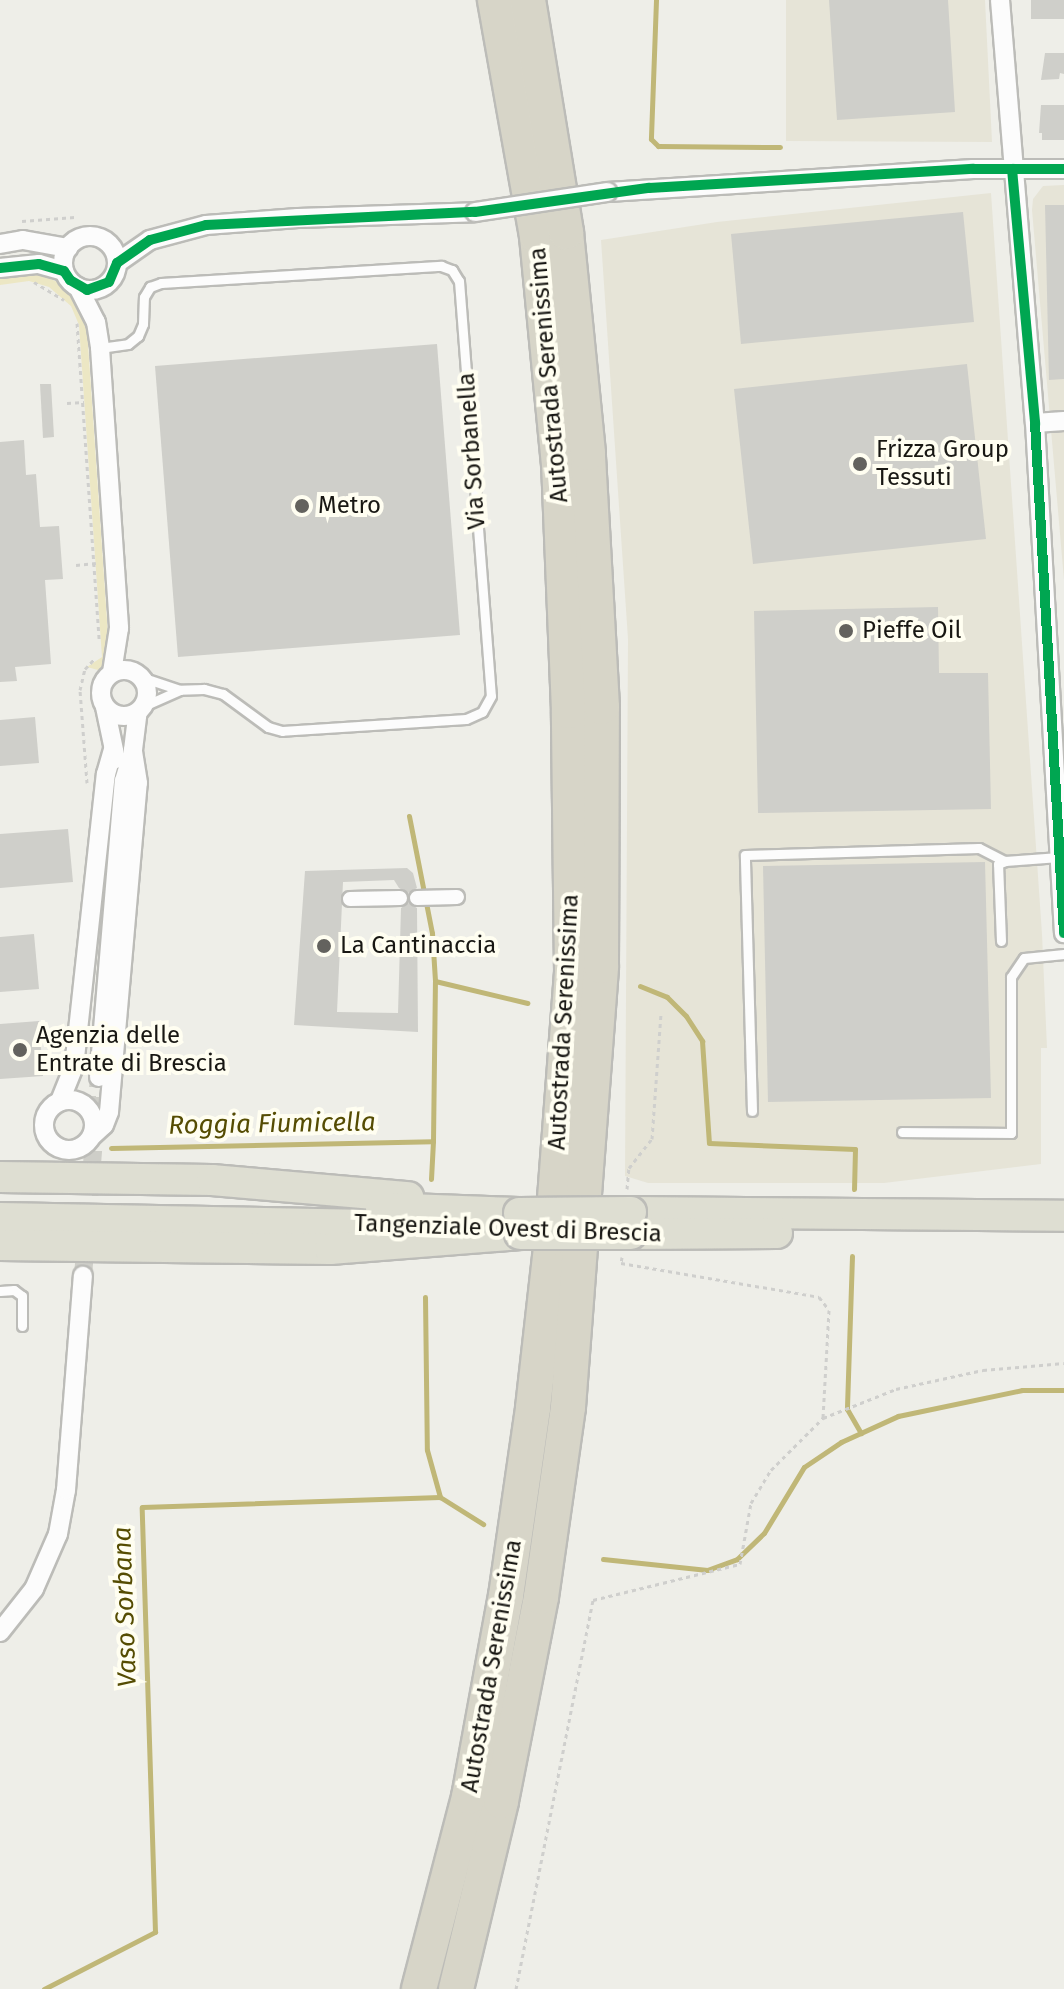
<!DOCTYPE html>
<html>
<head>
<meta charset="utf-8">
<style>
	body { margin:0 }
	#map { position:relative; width:1064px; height:1989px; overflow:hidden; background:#eeeee8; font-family:"Fira Sans",sans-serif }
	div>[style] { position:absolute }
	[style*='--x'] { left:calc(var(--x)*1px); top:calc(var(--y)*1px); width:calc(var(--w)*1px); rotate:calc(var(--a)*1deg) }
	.built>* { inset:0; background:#e6e4d7 }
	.green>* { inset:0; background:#ece7c4 }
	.stream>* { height:5px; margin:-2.5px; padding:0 2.5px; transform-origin:2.5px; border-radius:2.5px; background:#c0b777 }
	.building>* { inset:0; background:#cfcfca }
	.minor-tunnel>* { height:18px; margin-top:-9px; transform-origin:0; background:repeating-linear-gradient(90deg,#cecec8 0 18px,transparent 0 27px) }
	.path>* { height:3px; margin-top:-1.5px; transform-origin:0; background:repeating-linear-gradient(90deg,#cfcfcd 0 4px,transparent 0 8px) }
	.roads { filter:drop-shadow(2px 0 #bcbcb8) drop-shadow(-2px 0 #bcbcb8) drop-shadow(0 2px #bcbcb8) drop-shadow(0 -2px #bcbcb8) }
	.service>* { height:9px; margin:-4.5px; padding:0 4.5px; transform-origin:4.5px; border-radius:4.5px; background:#fcfcfc }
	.pedestrian>* { height:14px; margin:-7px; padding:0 7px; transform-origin:7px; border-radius:7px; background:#fcfcfc }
	.minor>* { height:18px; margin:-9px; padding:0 9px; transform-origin:9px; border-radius:9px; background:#fcfcfc }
	.minor>.ring { margin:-9px; padding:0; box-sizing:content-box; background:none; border:18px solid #fcfcfc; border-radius:50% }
	.trunk>* { height:30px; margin:-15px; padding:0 15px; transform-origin:15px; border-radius:15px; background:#deded2 }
	.motorway>* { height:34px; margin:-17px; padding:0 17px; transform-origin:17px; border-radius:17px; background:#d7d5c8 }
	.bridges { filter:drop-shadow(2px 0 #bcbcb8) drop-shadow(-2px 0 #bcbcb8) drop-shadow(0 2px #bcbcb8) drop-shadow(0 -2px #bcbcb8) }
	.minor-bridge>* { height:18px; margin:-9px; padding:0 9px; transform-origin:9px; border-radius:9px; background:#fcfcfc }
	.trunk-bridge>* { height:30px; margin:-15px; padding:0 15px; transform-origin:15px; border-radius:15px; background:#deded2 }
	.bus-1>* { height:10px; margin:-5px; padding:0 5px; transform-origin:5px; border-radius:5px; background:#00a651 }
	.dots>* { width:22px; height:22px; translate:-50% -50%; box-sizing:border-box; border:4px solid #fffef1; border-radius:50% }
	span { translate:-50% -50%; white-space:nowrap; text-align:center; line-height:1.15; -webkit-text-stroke:8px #fffef1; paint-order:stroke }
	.street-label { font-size:24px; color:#181713 }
	.poi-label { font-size:24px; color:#181713 }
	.left { translate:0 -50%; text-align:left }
	.water-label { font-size:26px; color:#554c02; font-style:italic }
</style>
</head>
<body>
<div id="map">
	<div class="built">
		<div style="clip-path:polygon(786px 0,985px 0,992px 142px,786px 141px)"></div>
		<div style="clip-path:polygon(1064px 185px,1064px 580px,1032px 210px,1033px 199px,1043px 186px)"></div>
		<div style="clip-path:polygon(991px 193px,1042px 934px,1047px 1048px,1041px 1048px,1041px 1164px,884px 1183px,648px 1183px,625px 1176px,628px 639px,601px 240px,717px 222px)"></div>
	</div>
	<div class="green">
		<div style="clip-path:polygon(36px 273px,60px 283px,72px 292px,85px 317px,87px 330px,109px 649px,106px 663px,98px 670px,87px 667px,102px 657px,79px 325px,71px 306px,49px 287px,29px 281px,0 285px,0 276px)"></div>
	</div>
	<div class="stream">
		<div style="--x:656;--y:0;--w:139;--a:92.1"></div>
		<div style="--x:651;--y:139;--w:10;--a:45"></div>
		<div style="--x:658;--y:146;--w:122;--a:0.5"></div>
		<div style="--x:409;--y:816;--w:119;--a:78.9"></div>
		<div style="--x:432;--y:933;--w:48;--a:86.4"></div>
		<div style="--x:435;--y:981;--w:95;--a:13.4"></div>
		<div style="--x:640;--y:986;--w:29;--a:22"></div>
		<div style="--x:667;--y:997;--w:27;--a:45"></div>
		<div style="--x:686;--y:1016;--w:30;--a:57"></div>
		<div style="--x:702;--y:1041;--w:102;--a:86.1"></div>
		<div style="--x:709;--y:1143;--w:146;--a:2.4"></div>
		<div style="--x:855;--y:1149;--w:40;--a:91.4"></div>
		<div style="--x:433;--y:1141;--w:160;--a:-89.3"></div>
		<div style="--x:111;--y:1148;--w:322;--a:-1.2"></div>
		<div style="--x:433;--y:1141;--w:38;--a:93"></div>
		<div style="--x:852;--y:1256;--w:153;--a:91.9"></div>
		<div style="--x:847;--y:1409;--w:28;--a:60"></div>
		<div style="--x:425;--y:1297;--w:153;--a:89.3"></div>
		<div style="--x:427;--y:1450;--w:49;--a:74.5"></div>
		<div style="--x:603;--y:1559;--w:105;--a:6"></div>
		<div style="--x:707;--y:1570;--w:32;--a:-20"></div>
		<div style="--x:737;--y:1559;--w:37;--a:-44"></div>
		<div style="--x:764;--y:1533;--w:77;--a:-58.8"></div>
		<div style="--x:804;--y:1467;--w:45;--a:-34"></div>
		<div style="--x:841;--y:1442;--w:63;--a:-24.5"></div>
		<div style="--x:898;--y:1416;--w:127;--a:-11.8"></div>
		<div style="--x:1022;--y:1390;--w:42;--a:0"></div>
		<div style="--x:44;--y:1989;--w:125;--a:-27.2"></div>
		<div style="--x:155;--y:1932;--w:425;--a:-91.8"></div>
		<div style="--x:142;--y:1507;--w:298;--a:-1.9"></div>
		<div style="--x:440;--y:1497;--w:51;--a:32.1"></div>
	</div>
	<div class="building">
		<div style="clip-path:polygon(829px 0,948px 0,955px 112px,837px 120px)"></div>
		<div style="clip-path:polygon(1031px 0,1064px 0,1064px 19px,1031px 19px)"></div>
		<div style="clip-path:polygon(1045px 53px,1064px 53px,1064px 74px,1060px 73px,1059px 79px,1041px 80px)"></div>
		<div style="clip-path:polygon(1041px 105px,1064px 105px,1064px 140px,1042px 140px,1042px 133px,1039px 133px)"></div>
		<div style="clip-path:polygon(1045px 205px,1064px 205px,1064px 379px,1049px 380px)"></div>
		<div style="clip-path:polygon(963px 212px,974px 322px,741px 344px,731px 234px)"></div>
		<div style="clip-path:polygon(437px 344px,460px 635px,178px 657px,155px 366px)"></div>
		<div style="clip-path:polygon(967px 364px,986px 539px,753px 564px,734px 389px)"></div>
		<div style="clip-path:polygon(40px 384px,51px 384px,54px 437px,43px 438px)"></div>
		<div style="clip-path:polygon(24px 440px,26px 475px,36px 474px,40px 527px,59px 526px,63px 579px,45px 580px,51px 664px,15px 667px,17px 681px,0 682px,0 442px)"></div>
		<div style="clip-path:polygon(938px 607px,939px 673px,988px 673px,991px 809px,758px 813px,754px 611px)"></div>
		<div style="clip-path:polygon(35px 717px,39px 763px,0 766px,0 720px)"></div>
		<div style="clip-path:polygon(68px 829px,73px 882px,0 888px,0 834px)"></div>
		<div style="clip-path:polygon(985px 862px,991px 1098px,768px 1102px,763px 866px)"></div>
		<div style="clip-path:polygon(407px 868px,413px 873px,417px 888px,408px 893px,399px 888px,394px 880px,343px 882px,337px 1012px,398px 1013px,401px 908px,408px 903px,417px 908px,418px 1032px,294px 1025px,305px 871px)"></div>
		<div style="clip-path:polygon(34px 934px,39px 989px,0 992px,0 937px)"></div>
		<div style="clip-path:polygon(39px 1021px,43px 1076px,0 1079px,0 1024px)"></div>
	</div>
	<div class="minor-tunnel">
		<div style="--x:83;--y:1276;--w:200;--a:-85.4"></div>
	</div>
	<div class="path">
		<div style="--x:22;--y:221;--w:53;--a:-4.3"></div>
		<div style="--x:34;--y:282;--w:35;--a:31"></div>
		<div style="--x:77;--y:323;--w:317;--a:86"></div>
		<div style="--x:67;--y:403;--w:17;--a:-3"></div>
		<div style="--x:76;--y:565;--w:20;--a:-6"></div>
		<div style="--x:87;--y:783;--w:93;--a:-94.3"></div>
		<div style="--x:80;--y:690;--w:22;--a:-77"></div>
		<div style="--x:85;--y:669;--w:16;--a:-47"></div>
		<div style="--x:627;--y:1189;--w:21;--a:-85"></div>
		<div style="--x:629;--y:1168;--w:37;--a:-52"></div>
		<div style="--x:652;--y:1139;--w:126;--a:-85.9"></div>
		<div style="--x:622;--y:1257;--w:6;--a:99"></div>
		<div style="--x:621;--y:1263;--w:201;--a:9.7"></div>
		<div style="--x:819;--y:1297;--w:16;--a:52"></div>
		<div style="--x:829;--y:1310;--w:108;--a:93.2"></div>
		<div style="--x:516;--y:1989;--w:397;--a:-78.8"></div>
		<div style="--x:593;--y:1600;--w:151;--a:-13.8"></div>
		<div style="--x:740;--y:1564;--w:62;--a:-79.8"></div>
		<div style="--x:751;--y:1503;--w:39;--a:-59"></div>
		<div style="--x:771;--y:1470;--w:74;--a:-45"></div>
		<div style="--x:823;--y:1418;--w:79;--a:-21.7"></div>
		<div style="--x:896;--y:1389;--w:89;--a:-12.3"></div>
		<div style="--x:983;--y:1370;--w:81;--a:-4.9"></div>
	</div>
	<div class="roads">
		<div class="service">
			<div style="--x:100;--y:348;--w:28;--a:-8"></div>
			<div style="--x:128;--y:344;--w:13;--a:-39"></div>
			<div style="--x:138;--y:336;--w:13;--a:-67"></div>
			<div style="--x:143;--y:324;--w:27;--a:-88"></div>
			<div style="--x:144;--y:297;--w:12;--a:-59"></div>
			<div style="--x:150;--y:287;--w:12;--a:-20"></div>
			<div style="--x:161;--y:283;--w:281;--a:-3.5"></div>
			<div style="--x:441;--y:266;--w:12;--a:20"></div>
			<div style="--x:452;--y:270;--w:13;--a:58"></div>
			<div style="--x:459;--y:281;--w:416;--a:85.6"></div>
			<div style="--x:491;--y:696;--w:18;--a:119"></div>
			<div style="--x:482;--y:712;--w:17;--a:156"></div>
			<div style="--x:466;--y:719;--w:184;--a:176.3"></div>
			<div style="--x:282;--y:731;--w:15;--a:-164"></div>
			<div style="--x:268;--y:727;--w:56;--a:-143.7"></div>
			<div style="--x:223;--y:694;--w:20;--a:-165"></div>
			<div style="--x:204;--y:689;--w:24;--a:178"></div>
			<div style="--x:180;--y:690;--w:41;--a:-161.6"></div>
			<div style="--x:144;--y:706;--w:39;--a:-24"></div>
			<div style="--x:1001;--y:941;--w:77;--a:-92.2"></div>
			<div style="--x:998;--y:864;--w:8;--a:-23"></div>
			<div style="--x:752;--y:1111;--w:256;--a:-91.6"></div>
			<div style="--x:745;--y:855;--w:234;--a:-1.7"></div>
			<div style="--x:979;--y:848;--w:29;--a:27"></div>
			<div style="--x:1005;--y:861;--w:54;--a:-4.2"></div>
			<div style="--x:902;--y:1132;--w:109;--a:0.5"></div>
			<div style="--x:1011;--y:1133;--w:156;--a:-90"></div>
			<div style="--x:1011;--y:977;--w:23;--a:-56"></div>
			<div style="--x:1024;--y:958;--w:40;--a:-5.7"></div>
			<div style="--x:0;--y:1291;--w:14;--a:-4"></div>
			<div style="--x:14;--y:1290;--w:10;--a:37"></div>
			<div style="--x:22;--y:1296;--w:30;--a:90"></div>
		</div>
		<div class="pedestrian">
			<div style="--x:417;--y:898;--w:40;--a:-1.4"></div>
			<div style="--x:350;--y:899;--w:50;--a:-1.1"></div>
		</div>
		<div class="minor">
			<div style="--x:1000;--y:0;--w:424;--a:85.3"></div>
			<div style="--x:1035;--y:423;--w:511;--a:86.75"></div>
			<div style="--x:608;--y:192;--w:366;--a:-3.6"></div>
			<div style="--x:973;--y:169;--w:91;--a:0"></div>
			<div class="ring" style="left:63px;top:236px;width:36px;height:36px"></div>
			<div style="--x:0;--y:244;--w:23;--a:-10"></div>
			<div style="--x:23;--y:240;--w:46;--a:10.1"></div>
			<div style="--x:117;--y:263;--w:40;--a:-34.9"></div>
			<div style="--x:150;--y:240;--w:58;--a:-15"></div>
			<div style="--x:206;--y:225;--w:92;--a:-4.4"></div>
			<div style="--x:298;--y:218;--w:177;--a:-1.9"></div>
			<div style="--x:0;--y:268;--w:39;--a:-6"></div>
			<div style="--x:39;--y:264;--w:26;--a:16"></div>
			<div style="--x:78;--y:287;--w:39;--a:63"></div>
			<div style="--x:96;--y:322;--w:26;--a:81"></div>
			<div style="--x:100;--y:348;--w:281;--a:86.1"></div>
			<div style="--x:119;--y:628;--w:45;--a:99"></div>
			<div style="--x:1035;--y:423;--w:29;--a:-4"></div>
			<div class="ring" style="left:101px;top:670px;width:28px;height:28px"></div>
			<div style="--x:105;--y:707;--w:53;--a:78.1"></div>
			<div style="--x:99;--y:1077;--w:297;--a:-85.2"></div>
			<div style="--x:124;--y:781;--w:24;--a:-73"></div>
			<div class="ring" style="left:44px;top:1100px;width:32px;height:32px"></div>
			<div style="--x:60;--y:1101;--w:37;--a:-68"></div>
			<div style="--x:74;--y:1067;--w:295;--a:-83.8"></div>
			<div style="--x:106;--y:774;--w:26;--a:-74"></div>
			<div style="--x:92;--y:1136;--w:16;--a:-43"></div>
			<div style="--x:104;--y:1125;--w:14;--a:-69"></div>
			<div style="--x:109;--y:1112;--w:330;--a:-85"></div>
			<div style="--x:138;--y:783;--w:33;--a:-99"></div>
			<div style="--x:133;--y:750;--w:38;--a:-83"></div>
			<div style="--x:0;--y:1632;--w:55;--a:-51.7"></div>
			<div style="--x:34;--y:1589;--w:60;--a:-66.4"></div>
			<div style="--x:58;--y:1534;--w:45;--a:-79.7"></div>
			<div style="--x:66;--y:1490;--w:215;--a:-85.5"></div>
		</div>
		<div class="trunk">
			<div style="--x:0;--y:1177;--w:212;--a:0.8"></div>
			<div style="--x:212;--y:1180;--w:197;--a:5"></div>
			<div style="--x:381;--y:1208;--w:138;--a:2.1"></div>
			<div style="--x:631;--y:1212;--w:433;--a:0.5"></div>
			<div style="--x:0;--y:1218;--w:410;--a:1.1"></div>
			<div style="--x:631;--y:1234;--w:146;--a:-0.4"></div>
			<div style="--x:0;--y:1245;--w:330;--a:0.7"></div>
			<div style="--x:330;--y:1249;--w:191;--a:-4.5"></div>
		</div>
		<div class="motorway">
			<div style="--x:419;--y:1989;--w:198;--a:-75.4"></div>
			<div style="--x:469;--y:1797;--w:204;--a:-79.6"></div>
			<div style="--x:506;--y:1596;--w:190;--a:-81.8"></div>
			<div style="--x:533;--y:1408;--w:171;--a:-83.6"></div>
			<div style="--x:552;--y:1238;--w:268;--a:-85.7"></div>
			<div style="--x:572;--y:971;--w:260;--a:-90.7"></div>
			<div style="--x:569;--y:711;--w:246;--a:-92.3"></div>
			<div style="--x:559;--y:465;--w:230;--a:-95.5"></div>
			<div style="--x:537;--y:236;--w:240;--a:-100.1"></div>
			<div style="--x:456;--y:1989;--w:193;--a:-76.5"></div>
			<div style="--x:501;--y:1801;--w:208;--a:-78.9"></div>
			<div style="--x:541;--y:1597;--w:192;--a:-81.9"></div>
			<div style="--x:568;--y:1407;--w:442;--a:-85.7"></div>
			<div style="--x:601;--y:966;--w:259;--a:-89.8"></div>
			<div style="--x:602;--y:707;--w:254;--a:-93.2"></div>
			<div style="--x:588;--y:453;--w:222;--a:-95.7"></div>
			<div style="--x:566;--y:232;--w:235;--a:-99.3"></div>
		</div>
	</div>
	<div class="bridges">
		<div class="minor-bridge">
			<div style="--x:475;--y:212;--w:134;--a:-8.6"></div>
		</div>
		<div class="trunk-bridge">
			<div style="--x:519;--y:1213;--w:112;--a:-0.5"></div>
			<div style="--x:520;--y:1234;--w:111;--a:0"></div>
		</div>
	</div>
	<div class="bus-1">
		<div style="--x:1012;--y:169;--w:255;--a:84.8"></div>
		<div style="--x:1035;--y:423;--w:511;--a:86.75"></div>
		<div style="--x:0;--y:268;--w:39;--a:-6"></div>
		<div style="--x:39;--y:264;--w:26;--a:16"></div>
		<div style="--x:64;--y:271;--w:11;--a:56"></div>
		<div style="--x:70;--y:280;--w:20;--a:30"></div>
		<div style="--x:87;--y:290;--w:23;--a:-20"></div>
		<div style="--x:109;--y:282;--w:21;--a:-67"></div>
		<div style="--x:117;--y:263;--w:40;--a:-34.9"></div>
		<div style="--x:150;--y:240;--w:58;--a:-15"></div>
		<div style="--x:206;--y:225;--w:269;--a:-2.8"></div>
		<div style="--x:475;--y:212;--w:176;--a:-7.9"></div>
		<div style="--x:649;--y:188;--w:325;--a:-3.4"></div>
		<div style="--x:973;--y:169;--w:91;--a:0"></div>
	</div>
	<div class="dots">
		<div style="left:860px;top:464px;background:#63625e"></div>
		<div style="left:302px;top:506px;background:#63625e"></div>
		<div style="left:846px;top:631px;background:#63625e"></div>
		<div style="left:324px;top:946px;background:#63625e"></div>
		<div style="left:20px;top:1050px;background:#63625e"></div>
	</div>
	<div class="street-label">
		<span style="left:549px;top:375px;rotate:-95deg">Autostrada Serenissima</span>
		<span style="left:472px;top:451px;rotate:-94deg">Via Sorbanella</span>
		<span style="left:564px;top:1022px;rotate:-87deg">Autostrada Serenissima</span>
		<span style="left:508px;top:1229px;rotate:2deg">Tangenziale Ovest di Brescia</span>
		<span style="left:492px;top:1666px;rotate:-80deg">Autostrada Serenissima</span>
	</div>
	<div class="poi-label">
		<span class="left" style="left:876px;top:464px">Frizza Group<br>Tessuti</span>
		<span class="left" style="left:318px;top:506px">Metro</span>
		<span class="left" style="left:862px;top:631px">Pieffe Oil</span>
		<span class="left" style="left:340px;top:946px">La Cantinaccia</span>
		<span class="left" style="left:36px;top:1050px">Agenzia delle<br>Entrate di Brescia</span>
	</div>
	<div class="water-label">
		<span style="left:272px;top:1124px;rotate:-1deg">Roggia Fiumicella</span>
		<span style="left:125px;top:1607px;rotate:-92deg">Vaso Sorbana</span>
	</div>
</div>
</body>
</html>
